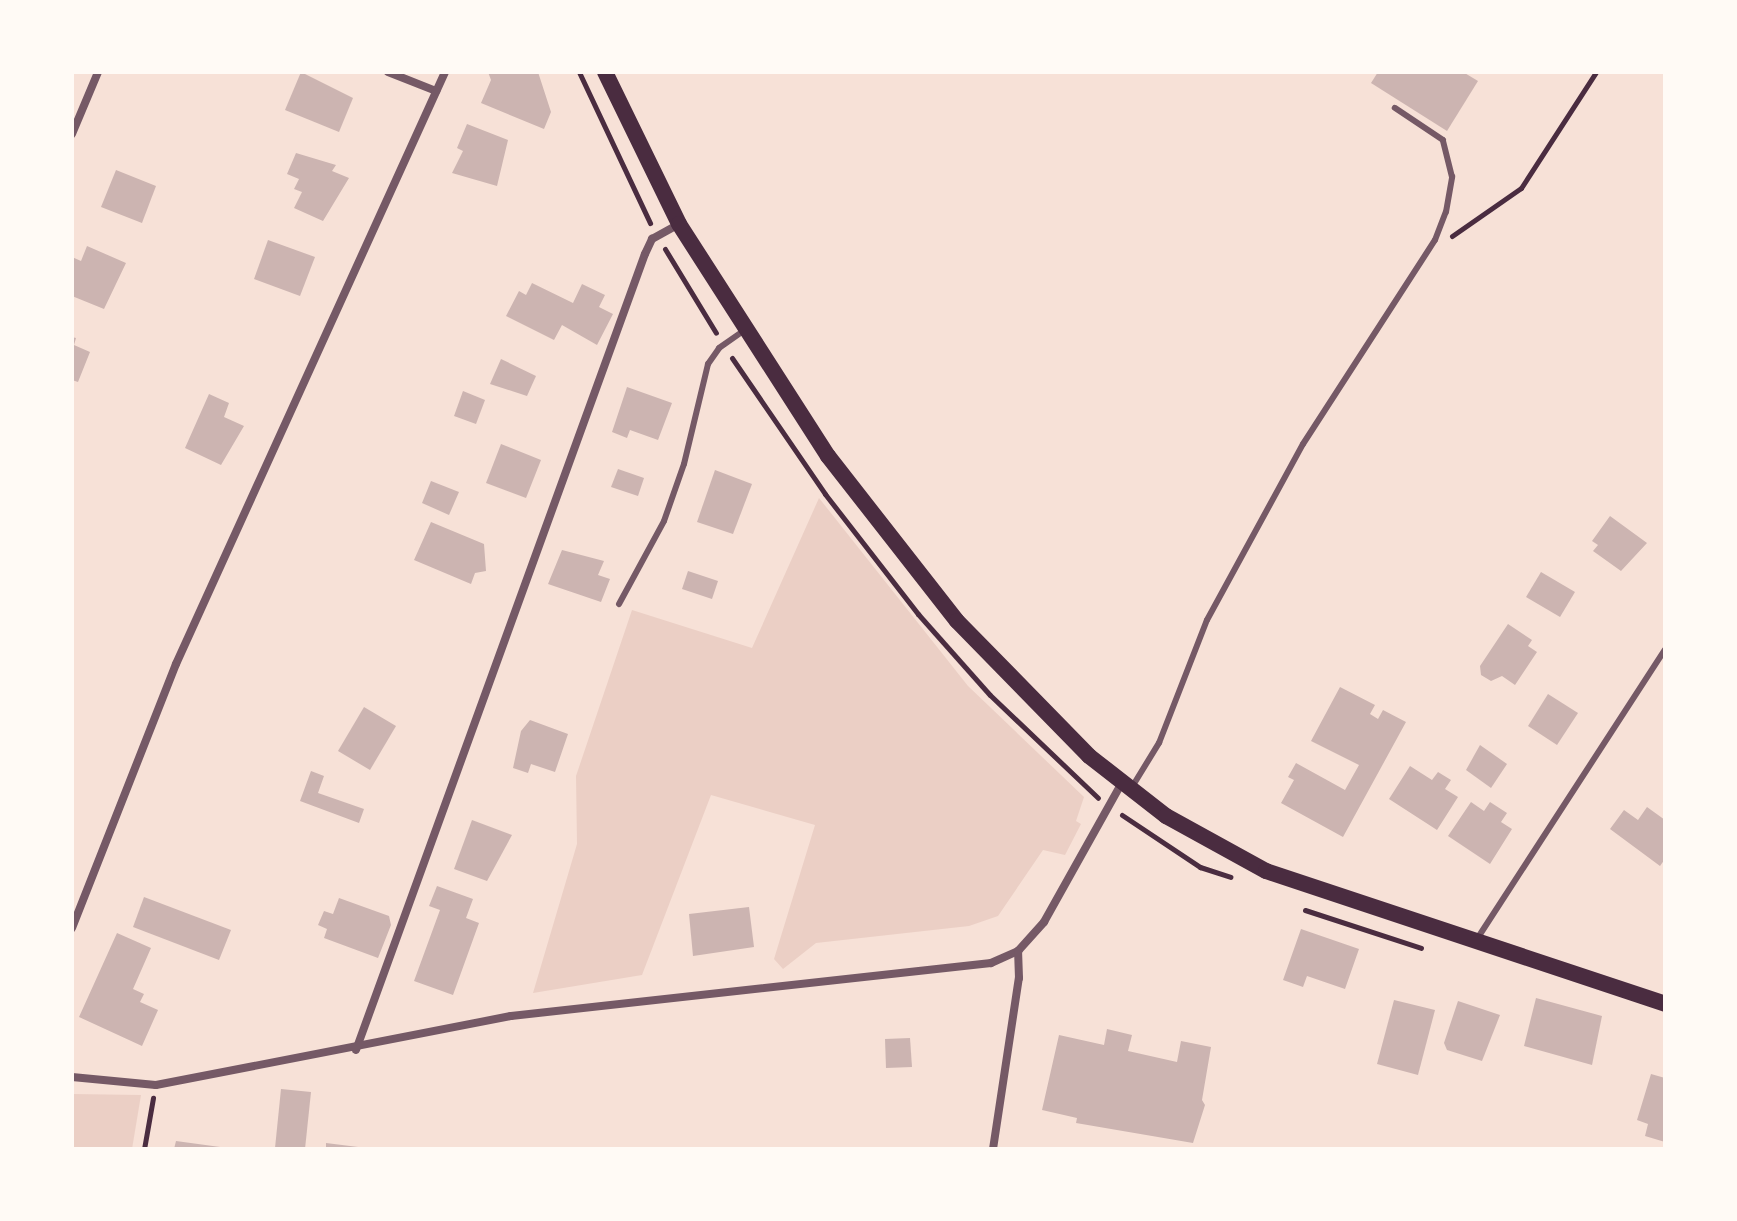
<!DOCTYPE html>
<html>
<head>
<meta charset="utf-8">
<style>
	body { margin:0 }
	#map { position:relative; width:1737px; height:1221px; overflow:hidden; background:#f7e1d7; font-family:Rubik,sans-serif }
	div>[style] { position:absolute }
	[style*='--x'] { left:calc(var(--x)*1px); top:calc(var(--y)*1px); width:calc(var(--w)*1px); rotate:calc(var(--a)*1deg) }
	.green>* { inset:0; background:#ebcfc5 }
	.building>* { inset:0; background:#ccb4b1 }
	.path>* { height:5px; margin:-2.5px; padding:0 2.5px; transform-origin:2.5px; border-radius:2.5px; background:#4a2c40 }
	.service>* { height:6px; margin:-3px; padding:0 3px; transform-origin:3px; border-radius:3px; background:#755966 }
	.minor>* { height:8px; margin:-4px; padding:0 4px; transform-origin:4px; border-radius:4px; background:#755966 }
	.secondary>* { height:16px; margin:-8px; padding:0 8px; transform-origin:8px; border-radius:8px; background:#4a2c40 }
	span { translate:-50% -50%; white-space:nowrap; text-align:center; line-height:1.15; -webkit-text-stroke:6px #fffaf5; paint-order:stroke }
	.frame { position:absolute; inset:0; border:74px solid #fffaf5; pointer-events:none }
</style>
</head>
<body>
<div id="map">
	<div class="green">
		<div style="clip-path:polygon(819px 498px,968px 686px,1084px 797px,1076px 821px,1081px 824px,1065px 855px,1043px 850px,998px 916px,969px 926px,816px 943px,783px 969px,774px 959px,815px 825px,711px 795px,642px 975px,533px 993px,577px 844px,576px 776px,632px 610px,752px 648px)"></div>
		<div style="clip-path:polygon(72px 1094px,141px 1095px,132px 1149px,72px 1149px)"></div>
	</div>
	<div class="building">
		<div style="clip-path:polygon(301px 72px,353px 98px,339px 132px,285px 110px)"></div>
		<div style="clip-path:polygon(488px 72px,538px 72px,551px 112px,544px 129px,481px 103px,491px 80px)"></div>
		<div style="clip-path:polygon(1378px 72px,1463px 72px,1478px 81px,1447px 131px,1371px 83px)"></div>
		<div style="clip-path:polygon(467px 124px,508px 140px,497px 186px,452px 173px,463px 151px,457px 148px)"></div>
		<div style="clip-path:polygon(296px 153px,336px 165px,332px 171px,349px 178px,323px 221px,294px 208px,302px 192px,294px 189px,299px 179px,287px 174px)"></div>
		<div style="clip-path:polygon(116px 170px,156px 186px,142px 223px,101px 207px)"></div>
		<div style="clip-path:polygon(268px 240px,315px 257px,300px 296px,254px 279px)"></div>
		<div style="clip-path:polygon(87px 246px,126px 263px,104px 309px,72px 296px,72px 257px,81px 261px)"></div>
		<div style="clip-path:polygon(532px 283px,573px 303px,582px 284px,605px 295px,599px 307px,613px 314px,597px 345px,562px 325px,554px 340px,506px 316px,519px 291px,526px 295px)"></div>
		<div style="clip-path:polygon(72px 337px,76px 338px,74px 345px,90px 352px,78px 382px,72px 380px)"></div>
		<div style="clip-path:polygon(501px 359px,536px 376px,527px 396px,490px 384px)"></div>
		<div style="clip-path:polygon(627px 387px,672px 403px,658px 440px,630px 430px,627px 438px,612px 432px)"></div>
		<div style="clip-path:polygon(463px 391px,485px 400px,476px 424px,454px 416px)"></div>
		<div style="clip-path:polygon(209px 394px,229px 403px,224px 417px,244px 426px,221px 465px,185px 448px)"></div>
		<div style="clip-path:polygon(501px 444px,541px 460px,526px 498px,486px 483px)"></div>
		<div style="clip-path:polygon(618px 469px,644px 478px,638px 496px,611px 487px)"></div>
		<div style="clip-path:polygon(715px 470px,752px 484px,733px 534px,697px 522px)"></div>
		<div style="clip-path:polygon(431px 481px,459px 492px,449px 515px,422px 503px)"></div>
		<div style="clip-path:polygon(1610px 516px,1647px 543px,1621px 571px,1593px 551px,1598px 545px,1592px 541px)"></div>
		<div style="clip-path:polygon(431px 522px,484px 544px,486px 571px,475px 573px,471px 584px,414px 560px)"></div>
		<div style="clip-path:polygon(562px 550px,604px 561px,598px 575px,610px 579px,601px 602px,548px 584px)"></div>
		<div style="clip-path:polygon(688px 571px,718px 581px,712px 599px,682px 589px)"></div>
		<div style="clip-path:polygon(1541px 572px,1575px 592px,1560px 617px,1526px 597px)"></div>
		<div style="clip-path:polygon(1508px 624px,1532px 640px,1528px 646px,1537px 652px,1515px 685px,1502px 676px,1491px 681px,1481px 675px,1480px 666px)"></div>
		<div style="clip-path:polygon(1340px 687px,1375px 705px,1370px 714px,1378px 719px,1383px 710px,1406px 722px,1343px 837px,1281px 803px,1294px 780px,1288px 777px,1296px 763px,1345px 790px,1359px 765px,1311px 741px)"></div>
		<div style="clip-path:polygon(1548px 694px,1578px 713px,1557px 745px,1528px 726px)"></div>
		<div style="clip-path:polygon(364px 707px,396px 726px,370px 770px,338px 751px)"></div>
		<div style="clip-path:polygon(530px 720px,568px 734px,555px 772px,531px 764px,528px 773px,513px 768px,521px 731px)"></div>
		<div style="clip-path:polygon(1480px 745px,1507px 764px,1491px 788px,1466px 770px)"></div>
		<div style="clip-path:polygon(1410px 766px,1432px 780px,1438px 772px,1451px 780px,1445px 789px,1458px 797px,1437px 830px,1389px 799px)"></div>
		<div style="clip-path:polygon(311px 771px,324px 776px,318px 793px,364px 809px,359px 823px,300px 801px)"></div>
		<div style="clip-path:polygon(1471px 802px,1484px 811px,1490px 802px,1507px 813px,1501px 822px,1512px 829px,1490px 864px,1448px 836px)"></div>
		<div style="clip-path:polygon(1647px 807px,1665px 820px,1665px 859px,1660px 866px,1610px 829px,1624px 810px,1638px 820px)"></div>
		<div style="clip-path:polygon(472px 820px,512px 835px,487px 881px,454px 869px)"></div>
		<div style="clip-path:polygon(437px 886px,473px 899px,466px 918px,479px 923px,453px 995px,414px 981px,440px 910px,429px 906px)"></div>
		<div style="clip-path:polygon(144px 897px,231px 930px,219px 960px,133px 927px)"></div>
		<div style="clip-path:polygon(339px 898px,389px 916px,391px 925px,378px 958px,324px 938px,327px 929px,318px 925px,324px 911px,333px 914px)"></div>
		<div style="clip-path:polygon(749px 907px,754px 947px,693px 956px,689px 914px)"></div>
		<div style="clip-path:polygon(1301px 929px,1359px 949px,1345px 989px,1307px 976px,1303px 987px,1283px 980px)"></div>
		<div style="clip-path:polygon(117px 933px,151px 948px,133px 989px,144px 994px,140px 1002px,158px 1010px,142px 1046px,79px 1017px)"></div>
		<div style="clip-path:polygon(1536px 998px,1602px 1016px,1592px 1065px,1524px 1046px)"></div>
		<div style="clip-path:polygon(1394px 1000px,1435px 1010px,1418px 1075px,1377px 1064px)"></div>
		<div style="clip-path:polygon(1458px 1001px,1500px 1015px,1482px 1061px,1447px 1050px,1444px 1043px)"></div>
		<div style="clip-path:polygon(1107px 1029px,1132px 1035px,1128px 1051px,1177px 1062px,1181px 1041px,1211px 1047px,1202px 1100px,1205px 1105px,1193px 1143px,1076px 1123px,1077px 1118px,1042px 1110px,1059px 1035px,1104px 1045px)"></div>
		<div style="clip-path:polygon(910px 1038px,912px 1067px,886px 1068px,885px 1039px)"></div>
		<div style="clip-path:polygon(1651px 1074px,1665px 1078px,1665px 1142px,1645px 1136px,1648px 1124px,1637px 1120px)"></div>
		<div style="clip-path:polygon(281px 1089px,311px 1092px,305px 1149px,275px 1148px)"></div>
		<div style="clip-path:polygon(176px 1141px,220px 1147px,220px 1149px,174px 1149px)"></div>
		<div style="clip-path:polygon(326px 1143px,358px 1147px,358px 1149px,326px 1149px)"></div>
	</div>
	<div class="path">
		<div style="--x:579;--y:72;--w:167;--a:64.8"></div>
		<div style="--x:1452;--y:236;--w:84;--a:-34.8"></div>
		<div style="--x:1521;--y:188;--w:138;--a:-57.1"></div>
		<div style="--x:665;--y:249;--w:98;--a:58.7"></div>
		<div style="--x:732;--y:358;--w:165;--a:55.6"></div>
		<div style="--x:825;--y:494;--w:152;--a:52.2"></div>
		<div style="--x:918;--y:614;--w:108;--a:48.4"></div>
		<div style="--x:990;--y:695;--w:149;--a:43.6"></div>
		<div style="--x:1122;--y:815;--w:94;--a:33.7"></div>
		<div style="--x:1200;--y:867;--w:32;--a:18"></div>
		<div style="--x:1305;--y:910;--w:122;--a:18.1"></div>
		<div style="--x:144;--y:1149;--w:52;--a:-80"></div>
	</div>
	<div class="service">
		<div style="--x:619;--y:604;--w:94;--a:-61.5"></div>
		<div style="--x:664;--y:521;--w:60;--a:-70.7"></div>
		<div style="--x:684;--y:464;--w:103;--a:-76.5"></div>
		<div style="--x:708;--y:364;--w:19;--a:-55"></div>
		<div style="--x:719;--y:348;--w:29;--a:-35"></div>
		<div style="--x:1132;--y:787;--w:52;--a:-58.5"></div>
		<div style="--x:1159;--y:743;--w:132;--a:-68.7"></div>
		<div style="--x:1207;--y:620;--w:200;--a:-61.4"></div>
		<div style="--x:1303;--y:444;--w:243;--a:-57.1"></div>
		<div style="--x:1435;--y:240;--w:30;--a:-69"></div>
		<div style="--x:1446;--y:212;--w:36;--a:-80"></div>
		<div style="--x:1452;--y:177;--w:38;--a:-104"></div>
		<div style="--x:1443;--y:140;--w:58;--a:-146.3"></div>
		<div style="--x:1477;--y:939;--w:345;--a:-57"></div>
	</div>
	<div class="minor">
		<div style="--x:388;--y:72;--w:52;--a:21.6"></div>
		<div style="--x:72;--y:134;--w:67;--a:-67.2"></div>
		<div style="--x:72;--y:928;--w:284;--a:-68.5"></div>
		<div style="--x:176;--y:664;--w:650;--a:-65.56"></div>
		<div style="--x:356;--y:1050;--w:847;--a:-70.05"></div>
		<div style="--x:645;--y:254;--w:17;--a:-65"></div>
		<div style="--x:652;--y:239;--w:31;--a:-29"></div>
		<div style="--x:72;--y:1077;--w:84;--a:5.4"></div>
		<div style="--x:156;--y:1085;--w:362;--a:-11"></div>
		<div style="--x:511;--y:1016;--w:483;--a:-6.3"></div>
		<div style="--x:991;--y:963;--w:30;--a:-24"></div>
		<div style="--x:1018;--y:951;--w:39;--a:-48"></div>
		<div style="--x:1044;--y:922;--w:158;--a:-60.8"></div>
		<div style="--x:993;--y:1149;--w:173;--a:-81.4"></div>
		<div style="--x:1019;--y:978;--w:27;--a:-92"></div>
	</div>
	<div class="secondary">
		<div style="--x:605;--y:72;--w:169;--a:64"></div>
		<div style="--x:679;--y:224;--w:276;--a:57.3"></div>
		<div style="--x:828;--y:456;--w:209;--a:52"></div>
		<div style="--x:957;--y:621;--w:189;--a:45.6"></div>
		<div style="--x:1089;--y:756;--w:98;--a:37.9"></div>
		<div style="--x:1166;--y:816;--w:114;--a:28.8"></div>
		<div style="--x:1266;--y:871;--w:421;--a:18.4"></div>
	</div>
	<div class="frame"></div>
</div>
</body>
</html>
